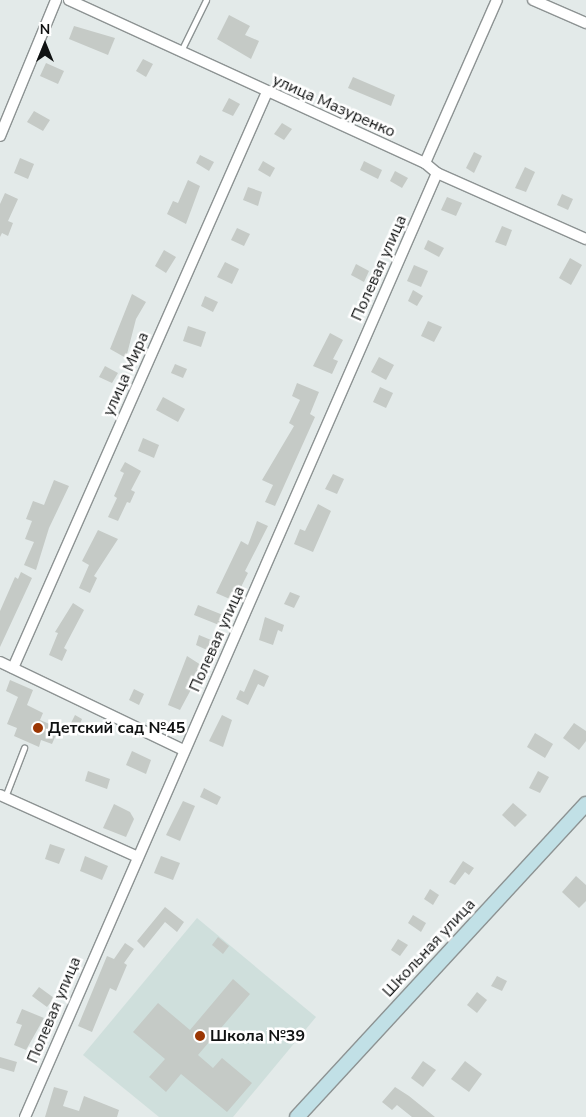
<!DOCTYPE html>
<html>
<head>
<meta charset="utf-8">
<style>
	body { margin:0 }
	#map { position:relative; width:586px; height:1117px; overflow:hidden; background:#e3eae9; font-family:"Nunito Sans",sans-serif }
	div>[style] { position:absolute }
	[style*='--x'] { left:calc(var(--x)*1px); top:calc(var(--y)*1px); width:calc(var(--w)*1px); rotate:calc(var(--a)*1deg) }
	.built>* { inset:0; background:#cfdfdc }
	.building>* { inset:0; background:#c5cac6 }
	.roads { filter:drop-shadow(1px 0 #8d9393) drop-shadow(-1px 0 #8d9393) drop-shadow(0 1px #8d9393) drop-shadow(0 -1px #8d9393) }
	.service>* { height:5px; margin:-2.5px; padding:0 2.5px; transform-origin:2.5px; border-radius:2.5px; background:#fff }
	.minor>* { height:10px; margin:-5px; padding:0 5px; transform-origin:5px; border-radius:5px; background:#fff }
	.secondary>* { height:14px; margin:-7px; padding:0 7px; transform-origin:7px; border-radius:7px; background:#c1e0e6 }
	.dots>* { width:14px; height:14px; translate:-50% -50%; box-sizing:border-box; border:2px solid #fff; border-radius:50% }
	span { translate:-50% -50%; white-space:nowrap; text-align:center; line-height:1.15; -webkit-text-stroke:5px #fff; paint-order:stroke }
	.street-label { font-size:16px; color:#101212 }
	.poi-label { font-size:16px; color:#101212; font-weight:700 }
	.left { translate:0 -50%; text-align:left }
	.north { position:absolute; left:20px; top:20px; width:50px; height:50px; -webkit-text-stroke:4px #fff; paint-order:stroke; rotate:0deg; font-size:14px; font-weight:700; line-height:20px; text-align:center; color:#101212 }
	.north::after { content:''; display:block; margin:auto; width:18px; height:22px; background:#101212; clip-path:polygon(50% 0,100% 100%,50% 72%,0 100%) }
</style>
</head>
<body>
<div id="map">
	<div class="built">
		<div style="clip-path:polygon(197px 918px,316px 1017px,233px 1117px,159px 1117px,83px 1055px)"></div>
	</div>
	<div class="building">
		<div style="clip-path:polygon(229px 15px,250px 26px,245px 35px,259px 41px,251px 59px,217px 39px)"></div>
		<div style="clip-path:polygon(74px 26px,115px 38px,108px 55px,69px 39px)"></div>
		<div style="clip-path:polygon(143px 59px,153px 64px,146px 77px,136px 71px)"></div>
		<div style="clip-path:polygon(46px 63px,64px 71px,58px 84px,40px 76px)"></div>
		<div style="clip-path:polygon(353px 77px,395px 95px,391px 106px,348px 88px)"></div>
		<div style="clip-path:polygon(229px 98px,240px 104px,233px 116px,222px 111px)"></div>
		<div style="clip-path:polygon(34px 111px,50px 120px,43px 131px,27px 122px)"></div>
		<div style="clip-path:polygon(282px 123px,292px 129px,284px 140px,274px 134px)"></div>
		<div style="clip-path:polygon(474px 152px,482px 156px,474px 173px,466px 168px)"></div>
		<div style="clip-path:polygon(200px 155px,214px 162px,209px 171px,196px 163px)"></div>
		<div style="clip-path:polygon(20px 158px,34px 164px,28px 179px,14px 173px)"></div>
		<div style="clip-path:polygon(263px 161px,275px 168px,270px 177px,258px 170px)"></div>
		<div style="clip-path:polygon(364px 161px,382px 170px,378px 179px,360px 170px)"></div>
		<div style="clip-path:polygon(525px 167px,535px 172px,526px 192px,515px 188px)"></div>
		<div style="clip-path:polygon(395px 171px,408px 178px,402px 188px,390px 181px)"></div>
		<div style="clip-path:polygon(188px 180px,200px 186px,186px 224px,167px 214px,173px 201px,178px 203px)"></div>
		<div style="clip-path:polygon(248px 187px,262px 192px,258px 206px,243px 200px)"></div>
		<div style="clip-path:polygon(5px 193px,18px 199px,8px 221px,13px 223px,8px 236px,2px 233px,0 237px,0 204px)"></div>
		<div style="clip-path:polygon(562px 194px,573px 199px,568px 210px,557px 205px)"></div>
		<div style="clip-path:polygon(447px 197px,462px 203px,456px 216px,441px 210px)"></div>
		<div style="clip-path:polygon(502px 226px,512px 230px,506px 246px,495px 242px)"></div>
		<div style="clip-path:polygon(237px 228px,250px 234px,244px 246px,231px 240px)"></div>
		<div style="clip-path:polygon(428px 240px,444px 248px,439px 257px,424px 249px)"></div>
		<div style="clip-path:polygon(164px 250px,176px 257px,166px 273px,155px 266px)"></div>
		<div style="clip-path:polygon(570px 258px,582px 265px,571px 285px,559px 278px)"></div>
		<div style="clip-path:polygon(225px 262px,239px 269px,232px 284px,217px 277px)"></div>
		<div style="clip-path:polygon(356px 264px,369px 271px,364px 282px,351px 275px)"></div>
		<div style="clip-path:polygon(414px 265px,428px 271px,421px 287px,407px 281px)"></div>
		<div style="clip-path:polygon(413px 290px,423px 296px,417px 306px,408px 301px)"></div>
		<div style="clip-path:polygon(132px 294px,146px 302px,136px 319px,126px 358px,110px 349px)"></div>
		<div style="clip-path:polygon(205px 296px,218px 302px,213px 312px,201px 306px)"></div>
		<div style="clip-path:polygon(428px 321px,442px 327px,434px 342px,421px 336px)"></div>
		<div style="clip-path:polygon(188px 326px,206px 332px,201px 347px,183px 341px)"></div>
		<div style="clip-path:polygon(330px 333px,343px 340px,333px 359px,338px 361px,332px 374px,313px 366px)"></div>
		<div style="clip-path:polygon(379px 357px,394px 365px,386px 380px,371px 372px)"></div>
		<div style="clip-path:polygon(175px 364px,187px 369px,183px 378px,171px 373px)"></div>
		<div style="clip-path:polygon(105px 366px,118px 373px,112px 383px,99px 377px)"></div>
		<div style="clip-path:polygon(297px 383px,319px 392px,310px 414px,315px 417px,275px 506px,265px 502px,273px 485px,262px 480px,294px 426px,289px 423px,300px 400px,292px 396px)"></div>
		<div style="clip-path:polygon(380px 387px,393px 393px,386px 408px,373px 402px)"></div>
		<div style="clip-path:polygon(163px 397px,185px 409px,178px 422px,156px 410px)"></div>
		<div style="clip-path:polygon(143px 438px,159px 445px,154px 458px,138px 451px)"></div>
		<div style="clip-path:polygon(125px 462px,141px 471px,131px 490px,135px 492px,130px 503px,127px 502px,118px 521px,108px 517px,117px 498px,114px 496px,124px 473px,120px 471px)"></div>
		<div style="clip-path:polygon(333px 474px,344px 479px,337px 494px,325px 489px)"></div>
		<div style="clip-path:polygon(54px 480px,69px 486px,49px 528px,36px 570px,24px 565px,34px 542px,25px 539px,32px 521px,26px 519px,33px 501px,44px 505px)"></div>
		<div style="clip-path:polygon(318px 504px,331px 511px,313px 552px,294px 544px,300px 529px,305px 531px)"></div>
		<div style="clip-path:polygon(257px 521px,268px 526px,245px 571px,248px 573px,241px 587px,238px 585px,232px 600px,216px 593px,241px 541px,248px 545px)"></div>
		<div style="clip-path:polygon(98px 530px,118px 539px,94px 576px,97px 578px,90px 593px,79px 588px,89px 565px,82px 561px)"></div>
		<div style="clip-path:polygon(21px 572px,32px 578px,0 647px,0 611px,15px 577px,18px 579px)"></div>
		<div style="clip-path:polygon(290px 592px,300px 596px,294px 608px,284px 604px)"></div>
		<div style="clip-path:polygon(73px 603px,84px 610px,64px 648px,67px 650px,62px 661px,49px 655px,58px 633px,55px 632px)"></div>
		<div style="clip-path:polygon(198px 605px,223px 615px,219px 625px,194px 615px)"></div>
		<div style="clip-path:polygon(265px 617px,284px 625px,282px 632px,278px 630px,273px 645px,259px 640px)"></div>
		<div style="clip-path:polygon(199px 635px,211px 640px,207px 650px,196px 645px)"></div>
		<div style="clip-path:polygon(187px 656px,201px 665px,191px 680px,195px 682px,180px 710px,168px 705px)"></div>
		<div style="clip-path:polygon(254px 669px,269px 676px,264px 687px,258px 684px,248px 705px,236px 699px,240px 690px,244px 692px)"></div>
		<div style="clip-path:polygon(10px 680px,33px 690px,27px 705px,43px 713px,40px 720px,59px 728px,52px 744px,41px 740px,39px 747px,14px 736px,17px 728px,7px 724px,18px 697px,6px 691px)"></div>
		<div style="clip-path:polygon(134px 689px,144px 694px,139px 705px,129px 700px)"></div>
		<div style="clip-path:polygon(75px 715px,82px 719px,75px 735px,67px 731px)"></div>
		<div style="clip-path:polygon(222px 715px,232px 720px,223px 747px,209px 741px)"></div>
		<div style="clip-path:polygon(574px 723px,586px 731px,586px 741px,579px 750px,563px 738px)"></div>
		<div style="clip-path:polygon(535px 733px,553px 744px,545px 758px,527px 747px)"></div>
		<div style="clip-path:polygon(132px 751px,151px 760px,146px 774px,126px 765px)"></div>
		<div style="clip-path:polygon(88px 771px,110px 779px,107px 789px,85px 781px)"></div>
		<div style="clip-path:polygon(538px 771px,549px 777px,540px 793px,529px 788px)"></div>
		<div style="clip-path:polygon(204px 788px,221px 797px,217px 805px,200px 797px)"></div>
		<div style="clip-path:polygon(183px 801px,195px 806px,180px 841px,166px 835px)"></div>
		<div style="clip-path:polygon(513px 803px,527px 815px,515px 827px,502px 815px)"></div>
		<div style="clip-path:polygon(114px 804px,130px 812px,134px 819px,126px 837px,103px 828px)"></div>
		<div style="clip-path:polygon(50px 844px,65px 849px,59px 864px,45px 859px)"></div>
		<div style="clip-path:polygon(85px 856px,108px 866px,102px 880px,80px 871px)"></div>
		<div style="clip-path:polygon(161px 856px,180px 863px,173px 880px,154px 873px)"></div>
		<div style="clip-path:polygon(463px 861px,474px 868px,469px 875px,465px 872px,455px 885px,449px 882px)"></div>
		<div style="clip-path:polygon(576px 876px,586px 885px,586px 901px,579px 908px,562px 892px)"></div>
		<div style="clip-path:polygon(430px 889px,439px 895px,433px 905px,424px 899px)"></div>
		<div style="clip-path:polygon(165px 907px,184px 922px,177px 932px,165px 922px,144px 948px,137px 941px)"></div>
		<div style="clip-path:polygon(413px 915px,426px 923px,421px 932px,408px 923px)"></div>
		<div style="clip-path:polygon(218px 937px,229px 946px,223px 954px,212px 945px)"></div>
		<div style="clip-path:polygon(398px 939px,408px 945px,400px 956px,391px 950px)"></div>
		<div style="clip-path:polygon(125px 943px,134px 949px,124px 963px,127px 965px,116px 991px,110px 988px,92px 1032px,78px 1026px,107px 956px,114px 959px)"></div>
		<div style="clip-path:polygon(497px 976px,507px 981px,502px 991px,491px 986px)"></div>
		<div style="clip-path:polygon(233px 979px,250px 994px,198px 1055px,213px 1068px,222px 1058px,252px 1083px,227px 1112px,181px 1074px,166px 1092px,149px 1077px,165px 1059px,133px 1032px,158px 1003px,190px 1030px)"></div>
		<div style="clip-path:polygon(39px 987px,54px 998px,47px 1007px,32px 996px)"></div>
		<div style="clip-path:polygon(477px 992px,487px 1000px,477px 1013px,467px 1005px)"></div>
		<div style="clip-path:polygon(22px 1009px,44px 1018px,26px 1050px,14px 1045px,22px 1025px,16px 1023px)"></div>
		<div style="clip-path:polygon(0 1057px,17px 1062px,14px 1072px,0 1068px)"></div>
		<div style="clip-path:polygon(423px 1061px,436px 1070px,423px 1087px,411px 1078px)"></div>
		<div style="clip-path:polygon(465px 1061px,482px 1074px,469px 1092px,451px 1079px)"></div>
		<div style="clip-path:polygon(54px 1087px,68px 1091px,63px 1106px,79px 1111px,84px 1096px,119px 1110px,117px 1117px,45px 1117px)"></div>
		<div style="clip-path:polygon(395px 1087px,409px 1096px,435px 1117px,412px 1117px,397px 1105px,392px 1110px,382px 1102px)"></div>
	</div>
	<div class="roads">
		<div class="service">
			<div style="--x:181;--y:51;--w:57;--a:-63.9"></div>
			<div style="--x:5;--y:797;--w:53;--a:-68.8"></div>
		</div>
		<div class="minor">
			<div style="--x:69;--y:0;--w:392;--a:24.6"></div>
			<div style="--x:425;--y:163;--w:16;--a:40"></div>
			<div style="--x:437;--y:173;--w:163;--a:23.9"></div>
			<div style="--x:533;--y:0;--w:58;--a:23.5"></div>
			<div style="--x:0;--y:136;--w:147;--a:-67.6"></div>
			<div style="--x:425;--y:163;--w:178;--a:-66.2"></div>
			<div style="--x:0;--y:662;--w:204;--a:25.6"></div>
			<div style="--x:13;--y:668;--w:630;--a:-66.2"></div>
			<div style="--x:0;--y:795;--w:149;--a:24.2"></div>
			<div style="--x:25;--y:1117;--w:1030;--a:-66.42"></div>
		</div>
		<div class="secondary">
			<div style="--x:297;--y:1117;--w:426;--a:-47.3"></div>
		</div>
	</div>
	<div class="dots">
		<div style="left:38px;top:728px;background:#9b3603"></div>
		<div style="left:200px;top:1036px;background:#9b3603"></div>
	</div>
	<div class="street-label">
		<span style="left:334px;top:106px;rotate:24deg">улица Мазуренко</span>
		<span style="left:379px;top:268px;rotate:-66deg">Полевая улица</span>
		<span style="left:126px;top:374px;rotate:-66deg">улица Мира</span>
		<span style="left:217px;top:639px;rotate:-66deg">Полевая улица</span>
		<span style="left:429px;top:948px;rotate:-47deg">Школьная улица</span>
		<span style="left:54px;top:1010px;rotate:-67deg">Полевая улица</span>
	</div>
	<div class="poi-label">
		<span class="left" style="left:48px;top:728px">Детский сад №45</span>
		<span class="left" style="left:210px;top:1036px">Школа №39</span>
	</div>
	<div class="north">N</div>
</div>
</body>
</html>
